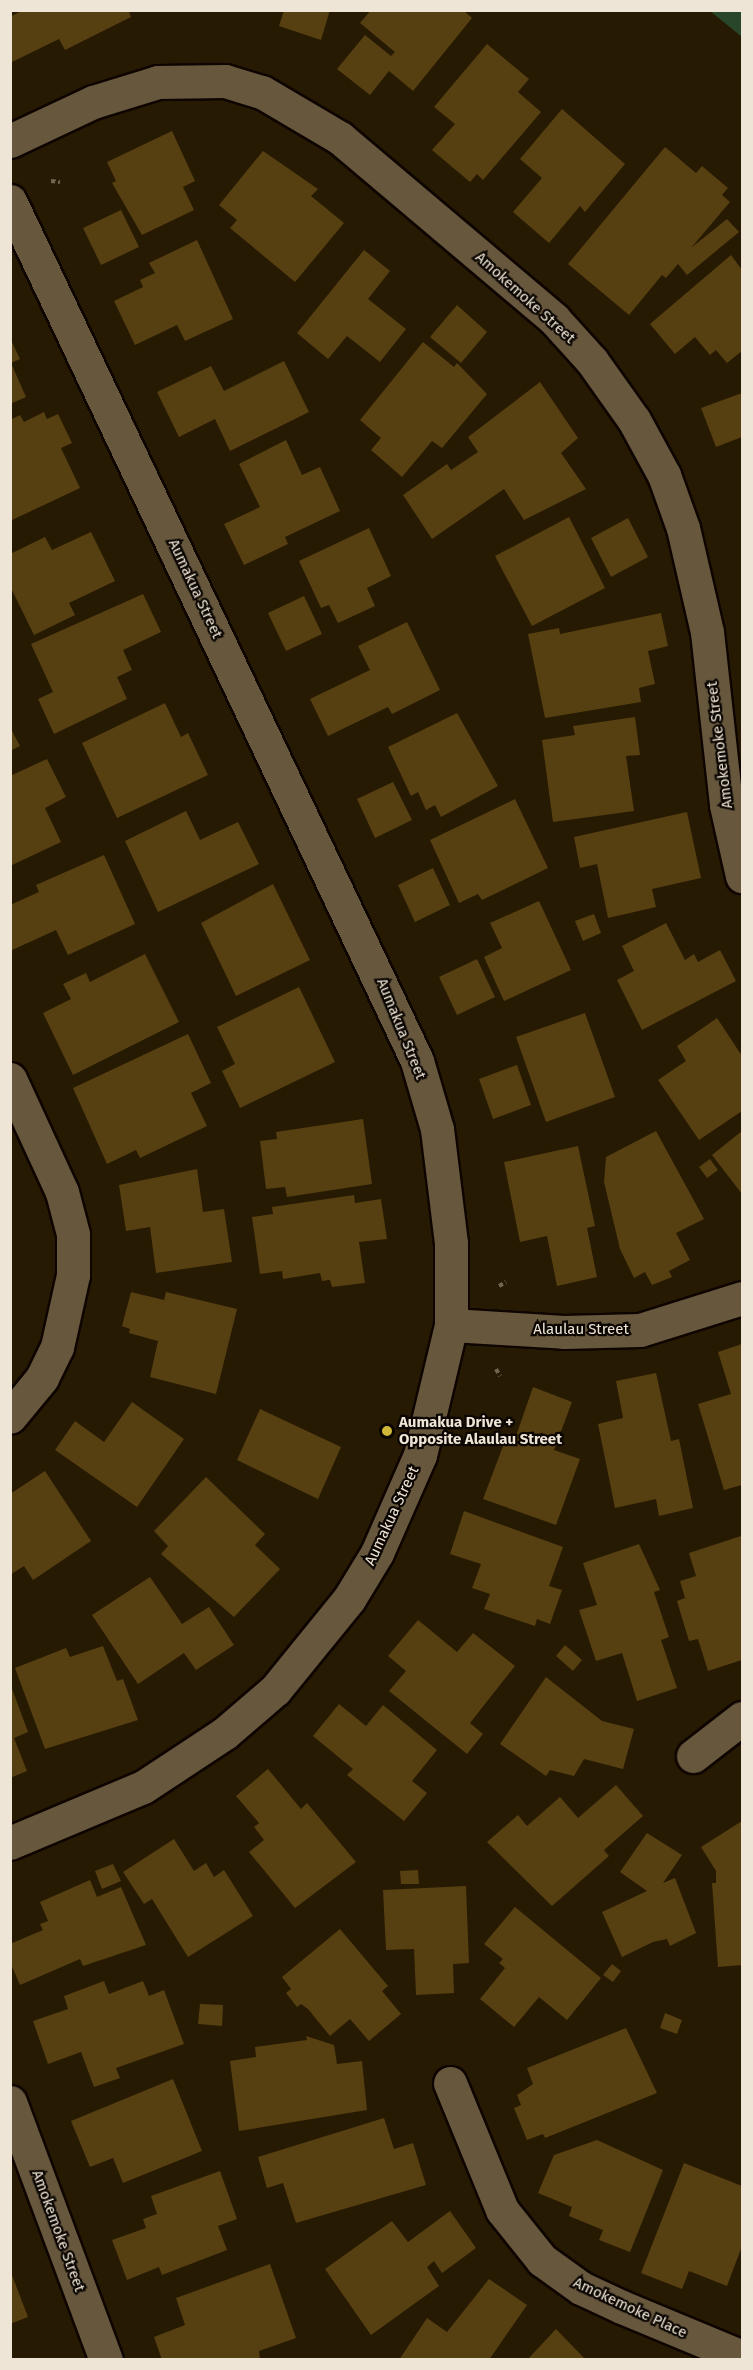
<!DOCTYPE html>
<html>
<head>
<meta charset="utf-8">
<style>
	body { margin:0 }
	#map { position:relative; width:753px; height:2370px; overflow:hidden; background:#271a02; font-family:"Fira Sans",sans-serif }
	div>[style] { position:absolute }
	[style*='--x'] { left:calc(var(--x)*1px); top:calc(var(--y)*1px); width:calc(var(--w)*1px); rotate:calc(var(--a)*1deg) }
	.green>* { inset:0; background:#29462a }
	.building>* { inset:0; background:#563f11 }
	.path>* { height:4px; margin-top:-2px; transform-origin:0; background:repeating-linear-gradient(90deg,#716651 0 4.5px,transparent 0 7.5px) }
	.roads { filter:drop-shadow(2px 0 #0f0500) drop-shadow(-2px 0 #0f0500) drop-shadow(0 2px #0f0500) drop-shadow(0 -2px #0f0500) }
	.minor>* { height:33px; margin:-16.5px; padding:0 16.5px; transform-origin:16.5px; border-radius:16.5px; background:#66573d }
	.dots>* { width:16px; height:16px; translate:-50% -50%; box-sizing:border-box; border:3px solid #0b0601; border-radius:50% }
	span { translate:-50% -50%; white-space:nowrap; text-align:center; line-height:1.15; -webkit-text-stroke:4.5px #0b0601; paint-order:stroke }
	.street-label { font-size:15px; color:#eee5d6 }
	.poi-label { font-size:15px; color:#eee5d6; font-weight:700 }
	.left { translate:0 -50%; text-align:left }
	.frame { position:absolute; inset:0; border:12px solid #eee5d6; pointer-events:none }
</style>
</head>
<body>
<div id="map">
	<div class="green">
		<div style="clip-path:polygon(710px 11px,742px 11px,742px 37px)"></div>
	</div>
	<div class="building">
		<div style="clip-path:polygon(23px 10px,128px 10px,131px 17px,65px 50px,59px 39px,10px 63px,10px 17px)"></div>
		<div style="clip-path:polygon(284px 10px,330px 10px,321px 40px,279px 26px)"></div>
		<div style="clip-path:polygon(371px 10px,463px 10px,472px 18px,413px 91px,389px 71px,370px 95px,337px 69px,365px 35px,391px 56px,395px 52px,360px 23px)"></div>
		<div style="clip-path:polygon(487px 44px,529px 79px,518px 92px,541px 112px,483px 180px,477px 174px,470px 182px,432px 150px,455px 124px,434px 107px)"></div>
		<div style="clip-path:polygon(562px 109px,625px 164px,585px 212px,580px 206px,549px 243px,513px 212px,542px 178px,520px 159px)"></div>
		<div style="clip-path:polygon(172px 131px,195px 181px,183px 187px,194px 210px,142px 235px,112px 183px,116px 181px,107px 162px)"></div>
		<div style="clip-path:polygon(665px 147px,696px 173px,702px 166px,728px 188px,722px 195px,730px 202px,691px 248px,727px 219px,739px 232px,687px 275px,678px 264px,666px 278px,662px 275px,629px 315px,568px 264px)"></div>
		<div style="clip-path:polygon(263px 151px,318px 189px,311px 196px,344px 223px,295px 282px,230px 228px,237px 220px,219px 205px)"></div>
		<div style="clip-path:polygon(121px 210px,139px 247px,101px 265px,83px 228px)"></div>
		<div style="clip-path:polygon(197px 240px,233px 319px,185px 341px,177px 325px,135px 345px,114px 301px,143px 287px,140px 280px,155px 273px,149px 263px)"></div>
		<div style="clip-path:polygon(364px 250px,390px 271px,368px 299px,406px 329px,380px 362px,347px 336px,328px 359px,297px 333px)"></div>
		<div style="clip-path:polygon(731px 255px,742px 270px,742px 351px,727px 363px,716px 350px,710px 355px,695px 337px,675px 354px,650px 324px)"></div>
		<div style="clip-path:polygon(457px 305px,487px 332px,461px 363px,430px 337px)"></div>
		<div style="clip-path:polygon(10px 338px,20px 359px,11px 363px,26px 397px,10px 404px)"></div>
		<div style="clip-path:polygon(423px 342px,454px 367px,457px 363px,487px 394px,442px 448px,432px 441px,402px 477px,371px 450px,381px 438px,360px 420px)"></div>
		<div style="clip-path:polygon(284px 361px,309px 412px,230px 451px,215px 419px,179px 437px,157px 392px,211px 366px,224px 391px)"></div>
		<div style="clip-path:polygon(540px 382px,578px 438px,561px 453px,586px 489px,524px 520px,504px 489px,432px 539px,403px 495px,447px 464px,451px 470px,478px 452px,468px 437px)"></div>
		<div style="clip-path:polygon(742px 393px,742px 437px,716px 447px,701px 408px)"></div>
		<div style="clip-path:polygon(44px 412px,47px 419px,58px 414px,72px 443px,61px 448px,80px 488px,10px 521px,10px 420px,20px 415px,24px 422px)"></div>
		<div style="clip-path:polygon(286px 440px,302px 475px,320px 467px,340px 511px,285px 537px,288px 544px,244px 565px,224px 524px,260px 507px,239px 464px)"></div>
		<div style="clip-path:polygon(569px 517px,605px 588px,532px 626px,495px 556px)"></div>
		<div style="clip-path:polygon(628px 518px,648px 557px,611px 577px,591px 538px)"></div>
		<div style="clip-path:polygon(369px 528px,391px 576px,367px 588px,375px 606px,338px 623px,329px 605px,321px 608px,299px 561px)"></div>
		<div style="clip-path:polygon(91px 532px,115px 581px,69px 603px,75px 615px,34px 635px,10px 586px,10px 554px,45px 537px,52px 550px)"></div>
		<div style="clip-path:polygon(143px 594px,161px 632px,123px 650px,132px 670px,117px 677px,127px 699px,54px 734px,38px 699px,53px 692px,31px 644px)"></div>
		<div style="clip-path:polygon(304px 596px,322px 634px,286px 651px,268px 613px)"></div>
		<div style="clip-path:polygon(661px 613px,668px 646px,648px 651px,655px 684px,639px 688px,641px 702px,545px 718px,528px 634px,559px 628px,560px 634px)"></div>
		<div style="clip-path:polygon(407px 622px,440px 690px,392px 714px,388px 707px,328px 736px,310px 699px,370px 670px,358px 646px)"></div>
		<div style="clip-path:polygon(165px 703px,181px 737px,188px 733px,208px 775px,117px 818px,82px 743px)"></div>
		<div style="clip-path:polygon(457px 713px,498px 786px,441px 817px,435px 805px,426px 810px,418px 792px,411px 796px,388px 747px)"></div>
		<div style="clip-path:polygon(635px 717px,640px 755px,626px 756px,634px 811px,553px 822px,542px 740px,575px 735px,573px 726px)"></div>
		<div style="clip-path:polygon(10px 727px,20px 746px,10px 751px)"></div>
		<div style="clip-path:polygon(47px 759px,66px 797px,45px 808px,61px 842px,10px 866px,10px 776px)"></div>
		<div style="clip-path:polygon(393px 782px,412px 820px,375px 838px,357px 799px)"></div>
		<div style="clip-path:polygon(515px 799px,548px 868px,482px 900px,478px 894px,459px 903px,430px 840px)"></div>
		<div style="clip-path:polygon(186px 811px,200px 840px,238px 822px,259px 864px,158px 912px,125px 841px)"></div>
		<div style="clip-path:polygon(687px 812px,701px 878px,652px 889px,656px 907px,608px 918px,597px 864px,580px 868px,574px 837px)"></div>
		<div style="clip-path:polygon(104px 855px,135px 924px,68px 955px,56px 930px,10px 951px,10px 905px,39px 892px,36px 885px)"></div>
		<div style="clip-path:polygon(433px 868px,450px 905px,415px 922px,398px 885px)"></div>
		<div style="clip-path:polygon(273px 884px,310px 960px,236px 996px,201px 923px)"></div>
		<div style="clip-path:polygon(539px 901px,571px 970px,504px 1001px,484px 957px,502px 948px,490px 923px)"></div>
		<div style="clip-path:polygon(594px 914px,601px 933px,583px 941px,575px 921px)"></div>
		<div style="clip-path:polygon(666px 923px,685px 960px,694px 954px,698px 962px,720px 950px,736px 981px,642px 1030px,617px 980px,634px 971px,622px 946px)"></div>
		<div style="clip-path:polygon(145px 954px,179px 1022px,73px 1075px,43px 1013px,71px 999px,63px 984px,86px 973px,90px 982px)"></div>
		<div style="clip-path:polygon(477px 959px,495px 997px,457px 1015px,439px 977px)"></div>
		<div style="clip-path:polygon(299px 987px,335px 1062px,240px 1108px,222px 1071px,235px 1064px,217px 1027px)"></div>
		<div style="clip-path:polygon(585px 1013px,615px 1097px,546px 1122px,516px 1037px)"></div>
		<div style="clip-path:polygon(717px 1018px,742px 1056px,742px 1111px,699px 1140px,658px 1080px,686px 1061px,677px 1046px)"></div>
		<div style="clip-path:polygon(188px 1034px,211px 1083px,191px 1093px,207px 1126px,140px 1158px,136px 1150px,107px 1164px,73px 1088px)"></div>
		<div style="clip-path:polygon(517px 1065px,531px 1105px,493px 1119px,479px 1079px)"></div>
		<div style="clip-path:polygon(363px 1119px,372px 1184px,287px 1197px,285px 1187px,266px 1189px,260px 1141px,277px 1139px,276px 1132px)"></div>
		<div style="clip-path:polygon(656px 1131px,704px 1219px,676px 1233px,690px 1260px,669px 1271px,672px 1277px,652px 1285px,645px 1272px,634px 1278px,620px 1249px,604px 1182px,606px 1157px)"></div>
		<div style="clip-path:polygon(742px 1131px,742px 1194px,712px 1155px)"></div>
		<div style="clip-path:polygon(578px 1146px,595px 1226px,587px 1228px,597px 1277px,557px 1286px,547px 1236px,520px 1242px,504px 1162px)"></div>
		<div style="clip-path:polygon(710px 1159px,718px 1170px,707px 1178px,699px 1167px)"></div>
		<div style="clip-path:polygon(197px 1169px,203px 1212px,224px 1209px,232px 1262px,156px 1273px,150px 1227px,126px 1231px,119px 1185px)"></div>
		<div style="clip-path:polygon(354px 1195px,355px 1203px,381px 1199px,387px 1239px,359px 1242px,365px 1283px,332px 1287px,330px 1280px,322px 1281px,320px 1273px,283px 1279px,282px 1271px,260px 1274px,252px 1217px,273px 1214px,272px 1207px)"></div>
		<div style="clip-path:polygon(131px 1292px,164px 1300px,166px 1292px,237px 1309px,216px 1394px,150px 1377px,158px 1341px,129px 1333px,130px 1329px,122px 1326px)"></div>
		<div style="clip-path:polygon(742px 1344px,742px 1485px,724px 1490px,698px 1404px,731px 1394px,718px 1352px)"></div>
		<div style="clip-path:polygon(656px 1373px,671px 1441px,679px 1439px,693px 1508px,659px 1516px,656px 1499px,615px 1508px,598px 1424px,623px 1418px,616px 1381px)"></div>
		<div style="clip-path:polygon(533px 1387px,572px 1402px,554px 1450px,580px 1459px,556px 1525px,483px 1499px,508px 1433px,516px 1436px)"></div>
		<div style="clip-path:polygon(132px 1402px,184px 1439px,137px 1507px,55px 1450px,75px 1421px,104px 1442px)"></div>
		<div style="clip-path:polygon(260px 1409px,341px 1447px,318px 1499px,237px 1460px)"></div>
		<div style="clip-path:polygon(45px 1471px,91px 1541px,33px 1580px,24px 1566px,10px 1575px,10px 1494px)"></div>
		<div style="clip-path:polygon(206px 1477px,265px 1534px,255px 1545px,280px 1569px,234px 1617px,161px 1554px,168px 1546px,154px 1531px)"></div>
		<div style="clip-path:polygon(464px 1511px,563px 1547px,549px 1586px,562px 1590px,550px 1624px,537px 1619px,535px 1626px,484px 1609px,490px 1594px,472px 1588px,481px 1564px,450px 1554px)"></div>
		<div style="clip-path:polygon(741px 1536px,742px 1660px,708px 1671px,698px 1639px,689px 1641px,677px 1601px,685px 1598px,680px 1581px,696px 1576px,689px 1553px)"></div>
		<div style="clip-path:polygon(639px 1544px,660px 1590px,654px 1592px,669px 1637px,661px 1640px,677px 1688px,637px 1701px,622px 1653px,596px 1661px,579px 1610px,597px 1605px,583px 1563px)"></div>
		<div style="clip-path:polygon(150px 1577px,182px 1624px,209px 1607px,234px 1645px,196px 1670px,184px 1653px,138px 1684px,92px 1615px)"></div>
		<div style="clip-path:polygon(418px 1620px,457px 1652px,473px 1633px,515px 1666px,470px 1723px,483px 1734px,467px 1754px,389px 1691px,406px 1671px,388px 1656px)"></div>
		<div style="clip-path:polygon(565px 1645px,582px 1660px,573px 1671px,556px 1656px)"></div>
		<div style="clip-path:polygon(103px 1646px,117px 1681px,123px 1679px,138px 1720px,45px 1749px,15px 1668px,66px 1648px,70px 1657px)"></div>
		<div style="clip-path:polygon(546px 1677px,602px 1721px,634px 1729px,623px 1769px,584px 1759px,574px 1776px,550px 1770px,546px 1776px,500px 1744px)"></div>
		<div style="clip-path:polygon(11px 1686px,28px 1732px,14px 1738px,27px 1771px,10px 1778px)"></div>
		<div style="clip-path:polygon(339px 1704px,366px 1726px,383px 1705px,437px 1750px,412px 1781px,427px 1793px,404px 1821px,347px 1775px,353px 1769px,313px 1736px)"></div>
		<div style="clip-path:polygon(268px 1769px,301px 1809px,307px 1803px,356px 1862px,295px 1908px,249px 1852px,264px 1840px,254px 1827px,259px 1823px,236px 1796px)"></div>
		<div style="clip-path:polygon(616px 1785px,643px 1816px,604px 1850px,609px 1856px,552px 1906px,487px 1842px,518px 1815px,527px 1826px,560px 1797px,578px 1818px)"></div>
		<div style="clip-path:polygon(742px 1821px,742px 1965px,718px 1967px,712px 1883px,716px 1883px,716px 1871px,701px 1847px)"></div>
		<div style="clip-path:polygon(647px 1833px,682px 1855px,663px 1883px,675px 1878px,696px 1933px,670px 1946px,667px 1939px,653px 1942px,622px 1957px,602px 1912px,647px 1891px,620px 1872px)"></div>
		<div style="clip-path:polygon(174px 1839px,194px 1871px,206px 1863px,214px 1877px,224px 1870px,253px 1916px,188px 1957px,152px 1899px,144px 1904px,123px 1872px)"></div>
		<div style="clip-path:polygon(113px 1864px,121px 1881px,102px 1889px,95px 1871px)"></div>
		<div style="clip-path:polygon(418px 1870px,419px 1884px,401px 1884px,400px 1871px)"></div>
		<div style="clip-path:polygon(90px 1880px,97px 1897px,121px 1887px,146px 1945px,83px 1966px,80px 1959px,20px 1985px,10px 1962px,10px 1944px,43px 1930px,40px 1924px,48px 1921px,40px 1902px)"></div>
		<div style="clip-path:polygon(466px 1886px,469px 1963px,453px 1964px,454px 1993px,416px 1995px,414px 1949px,386px 1950px,383px 1890px)"></div>
		<div style="clip-path:polygon(515px 1907px,601px 1978px,567px 2020px,539px 1997px,514px 2027px,480px 1999px,505px 1968px,499px 1963px,503px 1959px,484px 1944px)"></div>
		<div style="clip-path:polygon(340px 1929px,388px 1986px,382px 1991px,401px 2014px,369px 2041px,350px 2019px,330px 2036px,308px 2009px,301px 2004px,297px 2007px,286px 1993px,291px 1989px,282px 1977px)"></div>
		<div style="clip-path:polygon(612px 1964px,621px 1971px,613px 1982px,603px 1975px)"></div>
		<div style="clip-path:polygon(104px 1981px,109px 1994px,143px 1981px,149px 1996px,164px 1990px,184px 2044px,116px 2068px,120px 2078px,94px 2087px,81px 2052px,48px 2064px,33px 2021px,68px 2009px,64px 1996px)"></div>
		<div style="clip-path:polygon(200px 2004px,223px 2005px,222px 2026px,198px 2024px)"></div>
		<div style="clip-path:polygon(665px 2013px,682px 2020px,677px 2034px,660px 2028px)"></div>
		<div style="clip-path:polygon(626px 2028px,657px 2093px,545px 2138px,543px 2134px,527px 2140px,514px 2108px,521px 2105px,517px 2095px,533px 2084px,527px 2068px)"></div>
		<div style="clip-path:polygon(306px 2036px,334px 2045px,337px 2064px,362px 2061px,367px 2110px,239px 2131px,230px 2061px,256px 2057px,255px 2047px,307px 2040px)"></div>
		<div style="clip-path:polygon(173px 2079px,202px 2151px,123px 2183px,113px 2158px,90px 2167px,71px 2121px)"></div>
		<div style="clip-path:polygon(384px 2118px,394px 2149px,413px 2143px,426px 2185px,296px 2223px,283px 2183px,267px 2188px,258px 2157px)"></div>
		<div style="clip-path:polygon(597px 2140px,663px 2170px,630px 2252px,599px 2240px,603px 2230px,569px 2216px,572px 2207px,538px 2193px,554px 2155px)"></div>
		<div style="clip-path:polygon(684px 2163px,742px 2186px,742px 2246px,727px 2286px,689px 2271px,682px 2289px,641px 2273px)"></div>
		<div style="clip-path:polygon(220px 2171px,237px 2219px,218px 2226px,227px 2250px,162px 2275px,159px 2267px,127px 2280px,112px 2240px,146px 2228px,143px 2219px,157px 2214px,151px 2196px)"></div>
		<div style="clip-path:polygon(450px 2211px,476px 2248px,442px 2273px,434px 2261px,427px 2267px,439px 2286px,371px 2335px,325px 2269px,392px 2221px,408px 2242px)"></div>
		<div style="clip-path:polygon(270px 2264px,296px 2338px,259px 2351px,260px 2360px,162px 2360px,154px 2337px,185px 2325px,176px 2298px)"></div>
		<div style="clip-path:polygon(10px 2270px,28px 2317px,10px 2324px)"></div>
		<div style="clip-path:polygon(489px 2279px,527px 2305px,489px 2360px,399px 2360px,427px 2318px,447px 2332px)"></div>
		<div style="clip-path:polygon(556px 2329px,586px 2360px,527px 2360px)"></div>
	</div>
	<div class="path">
		<div style="--x:51;--y:181;--w:9;--a:6"></div>
		<div style="--x:499;--y:1286;--w:8;--a:-30"></div>
		<div style="--x:496;--y:1369;--w:8;--a:60"></div>
	</div>
	<div class="roads">
		<div class="minor">
			<div style="--x:10;--y:141;--w:92;--a:-25.2"></div>
			<div style="--x:93;--y:102;--w:68;--a:-17.1"></div>
			<div style="--x:158;--y:82;--w:67;--a:-0.9"></div>
			<div style="--x:225;--y:81;--w:39;--a:17"></div>
			<div style="--x:262;--y:92;--w:91;--a:30.5"></div>
			<div style="--x:340;--y:138;--w:280;--a:40.2"></div>
			<div style="--x:554;--y:319;--w:57;--a:47.9"></div>
			<div style="--x:592;--y:361;--w:72;--a:54.6"></div>
			<div style="--x:634;--y:420;--w:63;--a:61.4"></div>
			<div style="--x:664;--y:475;--w:56;--a:70.3"></div>
			<div style="--x:683;--y:528;--w:107;--a:77"></div>
			<div style="--x:707;--y:632;--w:174;--a:83.7"></div>
			<div style="--x:726;--y:805;--w:73;--a:77.3"></div>
			<div style="--x:10;--y:201;--w:951;--a:64.67"></div>
			<div style="--x:417;--y:1061;--w:71;--a:73.6"></div>
			<div style="--x:437;--y:1129;--w:115;--a:83"></div>
			<div style="--x:451;--y:1243;--w:82;--a:90"></div>
			<div style="--x:451;--y:1325;--w:134;--a:103.4"></div>
			<div style="--x:420;--y:1455;--w:107;--a:113.7"></div>
			<div style="--x:377;--y:1553;--w:54;--a:121.3"></div>
			<div style="--x:349;--y:1599;--w:117;--a:129.1"></div>
			<div style="--x:275;--y:1690;--w:66;--a:139.3"></div>
			<div style="--x:225;--y:1733;--w:98;--a:146.6"></div>
			<div style="--x:143;--y:1787;--w:144;--a:157.2"></div>
			<div style="--x:10;--y:1079;--w:124;--a:65.3"></div>
			<div style="--x:62;--y:1192;--w:43;--a:75.3"></div>
			<div style="--x:73;--y:1234;--w:41;--a:90"></div>
			<div style="--x:73;--y:1275;--w:74;--a:102.5"></div>
			<div style="--x:57;--y:1347;--w:34;--a:116"></div>
			<div style="--x:42;--y:1378;--w:50;--a:129.4"></div>
			<div style="--x:451;--y:1325;--w:113;--a:3.5"></div>
			<div style="--x:564;--y:1332;--w:76;--a:-1.5"></div>
			<div style="--x:640;--y:1330;--w:107;--a:-17.4"></div>
			<div style="--x:693;--y:1756;--w:62;--a:-37.8"></div>
			<div style="--x:450;--y:2083;--w:137;--a:67.7"></div>
			<div style="--x:502;--y:2210;--w:64;--a:51.3"></div>
			<div style="--x:542;--y:2260;--w:48;--a:35.7"></div>
			<div style="--x:581;--y:2288;--w:45;--a:24.9"></div>
			<div style="--x:622;--y:2307;--w:130;--a:22.6"></div>
			<div style="--x:10;--y:2102;--w:275;--a:69.6"></div>
		</div>
	</div>
	<div class="dots">
		<div style="left:387px;top:1431px;background:#cfb837"></div>
	</div>
	<div class="street-label">
		<span style="left:525px;top:298px;rotate:42deg">Amokemoke Street</span>
		<span style="left:195px;top:589px;rotate:65deg">Aumakua Street</span>
		<span style="left:720px;top:745px;rotate:-97deg">Amokemoke Street</span>
		<span style="left:401px;top:1029px;rotate:68deg">Aumakua Street</span>
		<span style="left:581px;top:1330px">Alaulau Street</span>
		<span style="left:392px;top:1516px;rotate:-65deg">Aumakua Street</span>
		<span style="left:58px;top:2231px;rotate:70deg">Amokemoke Street</span>
		<span style="left:630px;top:2308px;rotate:25deg">Amokemoke Place</span>
	</div>
	<div class="poi-label">
		<span class="left" style="left:399px;top:1431px">Aumakua Drive +<br>Opposite Alaulau Street</span>
	</div>
	<div class="frame"></div>
</div>
</body>
</html>
